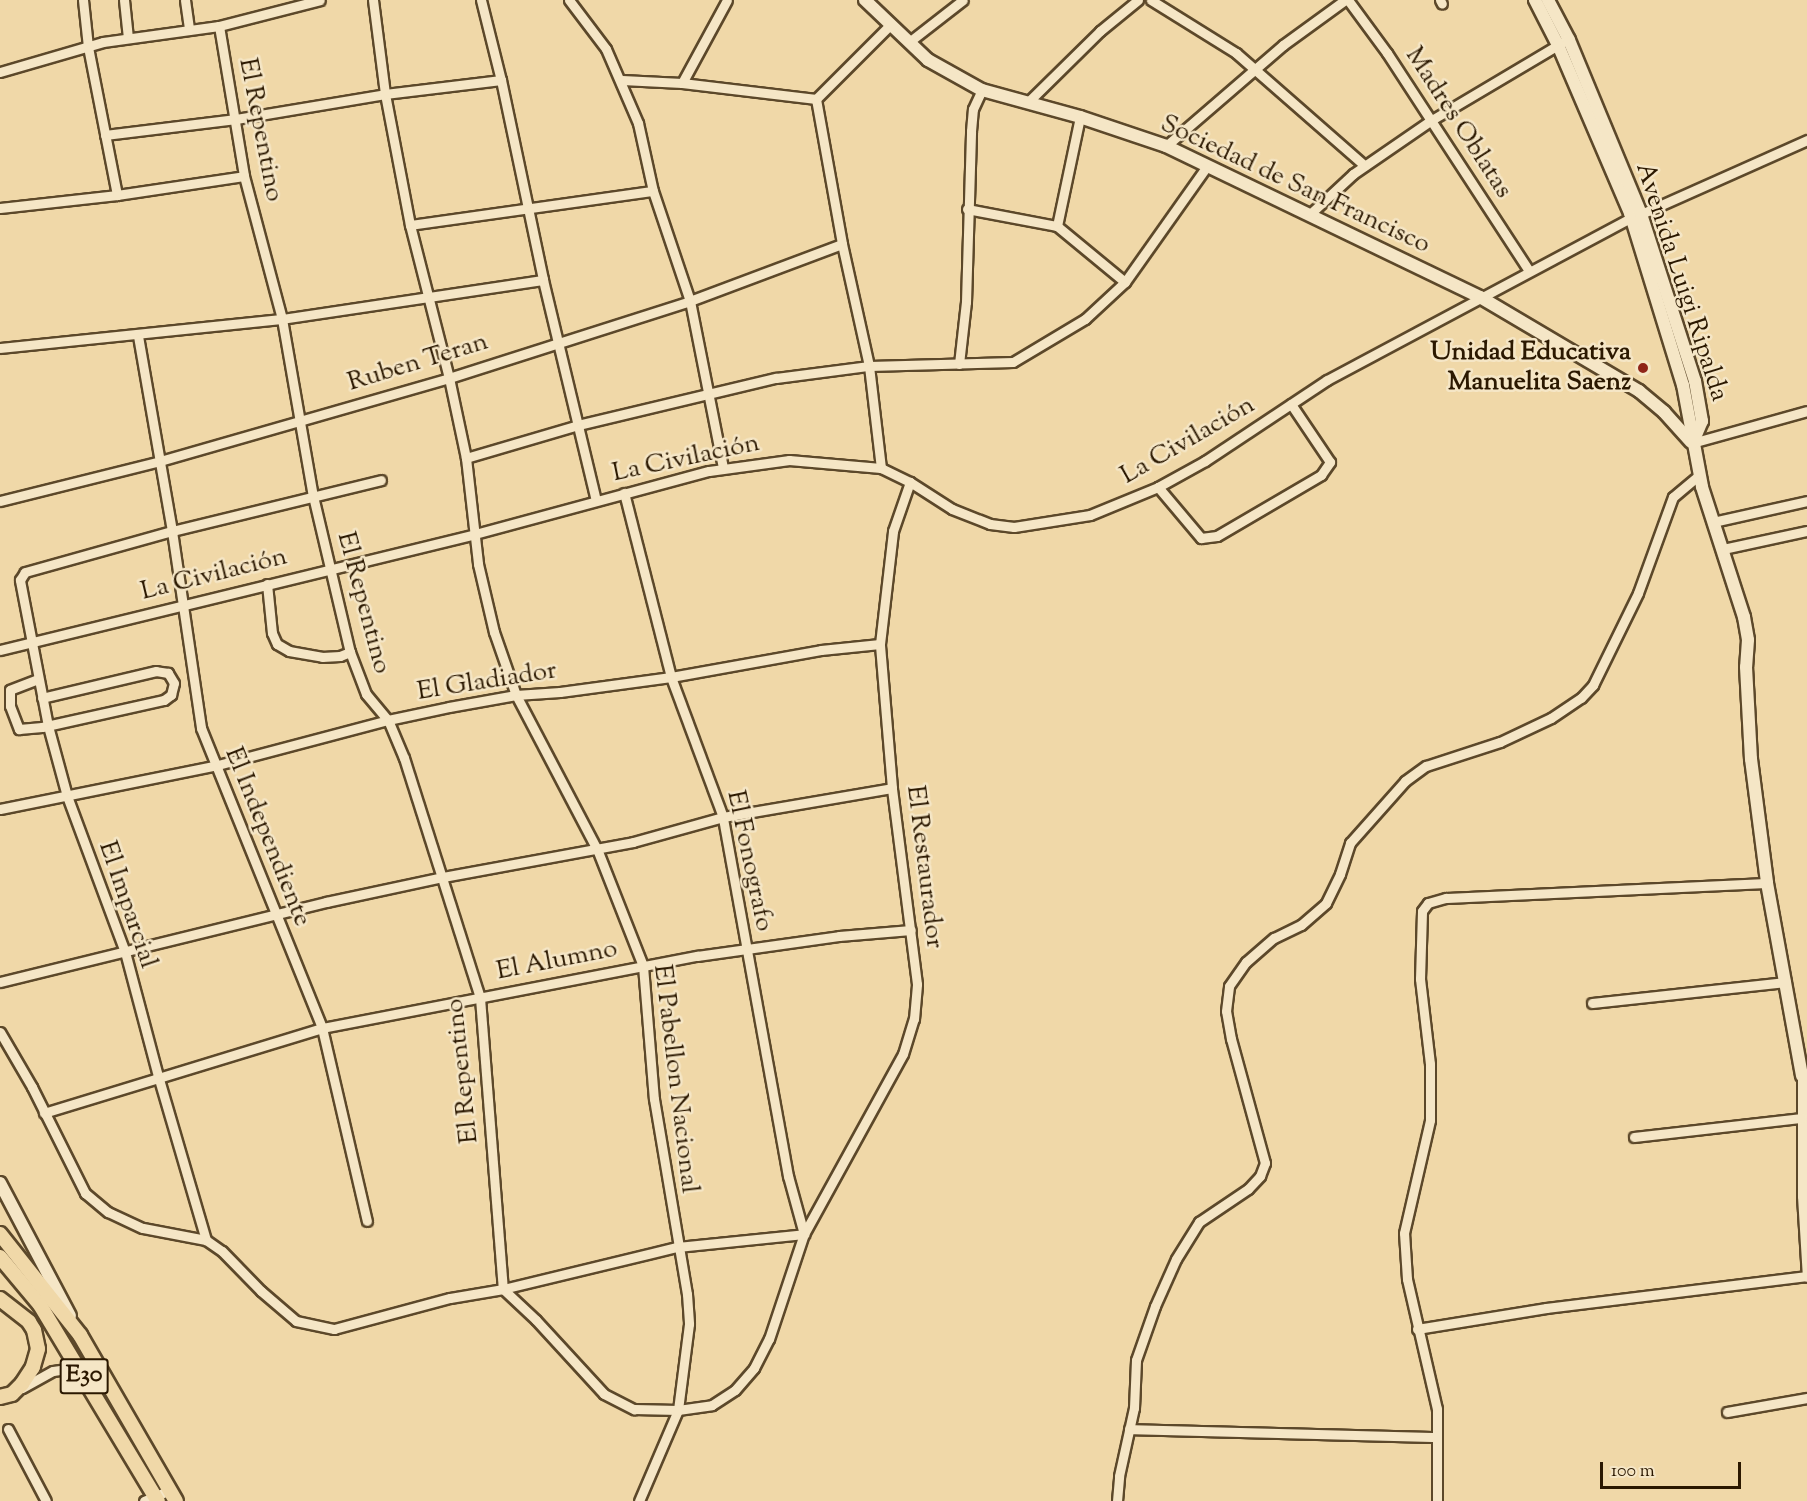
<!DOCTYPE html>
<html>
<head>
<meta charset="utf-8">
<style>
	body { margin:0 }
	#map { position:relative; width:1807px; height:1501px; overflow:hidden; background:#f0d8a8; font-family:"Sorts Mill Goudy",serif }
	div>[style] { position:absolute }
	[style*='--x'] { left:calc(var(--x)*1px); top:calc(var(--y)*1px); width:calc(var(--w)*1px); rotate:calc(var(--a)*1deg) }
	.roads { filter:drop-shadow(2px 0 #5c482a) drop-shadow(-2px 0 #5c482a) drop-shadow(0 2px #5c482a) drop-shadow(0 -2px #5c482a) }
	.street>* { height:9px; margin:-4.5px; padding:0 4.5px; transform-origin:4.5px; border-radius:4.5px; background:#f5e6c6 }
	.secondary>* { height:12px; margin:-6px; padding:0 6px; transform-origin:6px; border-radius:6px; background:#f5e6c6 }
	.primary>* { height:14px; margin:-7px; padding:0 7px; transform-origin:7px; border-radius:7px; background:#f0d8a8 }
	.dots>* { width:16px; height:16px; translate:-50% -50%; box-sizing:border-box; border:3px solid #f5e6c6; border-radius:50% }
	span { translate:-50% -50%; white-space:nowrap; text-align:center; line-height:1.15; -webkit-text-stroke:5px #f5e6c6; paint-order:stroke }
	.shield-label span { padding:2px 4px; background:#f5e6c6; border:2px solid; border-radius:4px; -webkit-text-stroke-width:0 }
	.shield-label { font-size:24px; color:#2b1800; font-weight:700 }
	.street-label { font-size:26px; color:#2b1800 }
	.poi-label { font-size:26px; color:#2b1800; font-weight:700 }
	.right { translate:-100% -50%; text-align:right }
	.scale { position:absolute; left:1600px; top:1462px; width:141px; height:27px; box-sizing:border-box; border:3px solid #2b1800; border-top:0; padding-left:8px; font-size:18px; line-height:21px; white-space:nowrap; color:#2b1800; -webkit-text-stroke:4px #f5e6c6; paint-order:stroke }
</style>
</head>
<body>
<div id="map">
	<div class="roads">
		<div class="street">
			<div style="--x:83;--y:0;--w:47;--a:83.9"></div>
			<div style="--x:88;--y:47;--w:151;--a:78.9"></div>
			<div style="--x:124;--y:0;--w:37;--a:84"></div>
			<div style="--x:185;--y:0;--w:30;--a:82"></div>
			<div style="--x:373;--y:0;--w:95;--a:82.7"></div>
			<div style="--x:385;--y:94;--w:133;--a:79.2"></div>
			<div style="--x:410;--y:225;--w:158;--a:75.7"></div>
			<div style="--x:449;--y:378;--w:82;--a:78"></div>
			<div style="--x:466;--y:458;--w:107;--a:83.5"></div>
			<div style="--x:478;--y:564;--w:70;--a:76.8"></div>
			<div style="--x:494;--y:632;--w:67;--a:70.8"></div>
			<div style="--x:516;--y:695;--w:174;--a:62.3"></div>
			<div style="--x:597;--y:849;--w:126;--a:68.5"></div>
			<div style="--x:643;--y:966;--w:133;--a:85.3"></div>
			<div style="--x:654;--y:1099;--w:198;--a:80.4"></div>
			<div style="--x:687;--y:1294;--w:30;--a:86"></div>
			<div style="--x:689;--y:1324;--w:87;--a:97.3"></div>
			<div style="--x:678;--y:1410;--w:99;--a:113.2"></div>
			<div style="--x:481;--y:0;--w:82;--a:76"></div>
			<div style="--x:501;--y:80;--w:204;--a:78.1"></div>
			<div style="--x:543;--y:280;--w:226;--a:76.5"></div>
			<div style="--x:569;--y:0;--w:61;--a:52.9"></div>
			<div style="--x:606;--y:49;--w:81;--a:66.6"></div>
			<div style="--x:638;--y:123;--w:70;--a:77.6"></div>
			<div style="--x:653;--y:191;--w:116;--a:71.4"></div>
			<div style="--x:690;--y:301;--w:170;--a:78.8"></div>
			<div style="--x:1151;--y:0;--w:100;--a:31.9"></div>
			<div style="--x:1236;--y:53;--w:171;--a:41.2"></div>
			<div style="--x:1348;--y:0;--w:66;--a:53.7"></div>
			<div style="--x:1387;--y:53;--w:260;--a:56.9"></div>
			<div style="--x:1440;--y:0;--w:4;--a:63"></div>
			<div style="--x:219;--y:26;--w:152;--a:80.5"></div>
			<div style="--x:244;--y:176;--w:148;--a:75.1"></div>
			<div style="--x:282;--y:319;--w:180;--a:80.1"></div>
			<div style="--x:313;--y:496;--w:160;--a:76.7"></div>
			<div style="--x:350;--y:652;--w:45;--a:69.1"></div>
			<div style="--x:366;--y:694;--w:34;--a:50"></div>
			<div style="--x:388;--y:720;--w:41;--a:67.2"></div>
			<div style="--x:404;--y:758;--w:252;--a:72.4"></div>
			<div style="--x:480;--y:998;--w:292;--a:85.5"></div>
			<div style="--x:909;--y:42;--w:68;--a:-37.9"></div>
			<div style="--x:0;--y:72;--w:107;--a:-16.2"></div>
			<div style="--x:103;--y:42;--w:117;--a:-7.9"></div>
			<div style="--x:219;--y:26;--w:104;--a:-14.4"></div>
			<div style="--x:622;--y:80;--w:60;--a:2.9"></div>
			<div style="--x:682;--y:83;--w:135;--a:6.8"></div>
			<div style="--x:816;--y:99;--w:105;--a:-45"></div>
			<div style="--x:682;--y:83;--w:94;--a:-61.5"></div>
			<div style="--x:816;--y:99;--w:147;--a:79.8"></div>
			<div style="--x:842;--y:244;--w:125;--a:77.5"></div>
			<div style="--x:869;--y:366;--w:103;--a:83.3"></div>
			<div style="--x:1028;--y:102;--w:101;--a:-44.6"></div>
			<div style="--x:1100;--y:31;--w:49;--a:-39.2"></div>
			<div style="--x:105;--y:135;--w:132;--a:-7"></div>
			<div style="--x:236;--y:119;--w:151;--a:-9.5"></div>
			<div style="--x:385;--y:94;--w:117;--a:-6.9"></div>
			<div style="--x:1166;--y:146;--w:155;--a:-40.8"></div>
			<div style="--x:1283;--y:45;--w:77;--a:-36"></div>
			<div style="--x:0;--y:208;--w:118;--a:-6.3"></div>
			<div style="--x:117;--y:195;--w:128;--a:-8.5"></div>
			<div style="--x:967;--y:209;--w:92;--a:10.7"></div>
			<div style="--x:1057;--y:226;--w:88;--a:39.5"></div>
			<div style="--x:1310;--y:214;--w:59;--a:-42.9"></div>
			<div style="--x:1353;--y:174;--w:93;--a:-34.5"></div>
			<div style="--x:1430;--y:121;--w:155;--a:-30.7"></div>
			<div style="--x:1641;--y:214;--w:182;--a:-24"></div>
			<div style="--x:410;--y:225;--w:245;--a:-8"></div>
			<div style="--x:1057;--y:226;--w:111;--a:-78.1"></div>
			<div style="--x:138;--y:336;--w:198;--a:80.1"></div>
			<div style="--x:172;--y:531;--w:199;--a:81.6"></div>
			<div style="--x:201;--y:728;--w:323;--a:68"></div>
			<div style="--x:322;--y:1028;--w:198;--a:76.9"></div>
			<div style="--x:0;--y:348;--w:283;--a:-5.9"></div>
			<div style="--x:282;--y:319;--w:264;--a:-8.5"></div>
			<div style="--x:959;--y:364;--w:62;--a:-83.6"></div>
			<div style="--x:966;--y:302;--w:171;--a:-88.3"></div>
			<div style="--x:971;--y:131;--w:22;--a:-85"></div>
			<div style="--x:973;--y:109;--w:21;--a:-65"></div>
			<div style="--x:1692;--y:443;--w:119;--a:-15.5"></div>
			<div style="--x:466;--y:458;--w:117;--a:-16.4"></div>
			<div style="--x:578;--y:425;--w:204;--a:-13.4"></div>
			<div style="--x:776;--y:378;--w:94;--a:-7.4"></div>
			<div style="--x:869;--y:366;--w:144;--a:-1.6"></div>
			<div style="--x:1013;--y:362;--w:84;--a:-30.8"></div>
			<div style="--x:1085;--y:319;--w:54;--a:-42.8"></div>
			<div style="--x:1125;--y:282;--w:142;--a:-54.7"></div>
			<div style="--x:1158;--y:487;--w:67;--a:49.9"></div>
			<div style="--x:1201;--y:538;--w:16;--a:-7"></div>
			<div style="--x:1217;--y:536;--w:121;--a:-30.4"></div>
			<div style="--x:1321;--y:475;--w:16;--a:-55"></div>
			<div style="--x:1330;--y:462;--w:70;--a:-123.9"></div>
			<div style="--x:0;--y:501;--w:165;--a:-14"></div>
			<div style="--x:160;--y:461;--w:301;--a:-16"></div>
			<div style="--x:449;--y:378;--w:253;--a:-17.7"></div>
			<div style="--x:690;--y:301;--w:162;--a:-20.6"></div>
			<div style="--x:1713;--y:522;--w:96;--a:-12.6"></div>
			<div style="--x:1723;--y:549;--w:86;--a:-12.1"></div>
			<div style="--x:267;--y:584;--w:49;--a:84.2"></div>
			<div style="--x:272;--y:633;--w:12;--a:66"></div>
			<div style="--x:277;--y:644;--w:14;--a:30"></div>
			<div style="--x:289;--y:651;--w:34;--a:10"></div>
			<div style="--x:322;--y:657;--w:18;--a:-3"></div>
			<div style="--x:340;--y:656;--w:11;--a:-22"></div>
			<div style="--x:0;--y:650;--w:489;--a:-13.7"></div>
			<div style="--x:475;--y:534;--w:242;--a:-15.1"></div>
			<div style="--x:709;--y:471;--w:81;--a:-7.8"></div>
			<div style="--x:789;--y:460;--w:92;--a:5"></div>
			<div style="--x:881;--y:468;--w:32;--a:26"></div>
			<div style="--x:910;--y:482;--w:50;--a:32.7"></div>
			<div style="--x:952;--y:509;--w:41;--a:21.5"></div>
			<div style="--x:990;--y:524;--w:24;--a:7"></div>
			<div style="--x:1014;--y:527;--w:77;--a:-9"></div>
			<div style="--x:1090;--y:515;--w:74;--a:-22.4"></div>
			<div style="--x:1158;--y:487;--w:54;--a:-29"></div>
			<div style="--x:1205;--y:461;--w:146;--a:-33.6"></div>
			<div style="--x:1327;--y:380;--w:344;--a:-28.1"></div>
			<div style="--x:38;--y:679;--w:30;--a:159"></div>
			<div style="--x:10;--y:690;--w:16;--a:90"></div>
			<div style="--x:10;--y:706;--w:25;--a:69"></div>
			<div style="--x:19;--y:729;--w:23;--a:-5"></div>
			<div style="--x:42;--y:727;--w:125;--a:-12.5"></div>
			<div style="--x:164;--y:700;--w:9;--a:-36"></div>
			<div style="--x:171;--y:695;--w:12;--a:-76"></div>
			<div style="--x:174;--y:683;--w:12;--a:-121"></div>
			<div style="--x:168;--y:673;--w:12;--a:-171"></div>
			<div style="--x:156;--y:671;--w:117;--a:166.7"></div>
			<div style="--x:0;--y:809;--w:218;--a:-11.4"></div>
			<div style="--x:214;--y:766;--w:180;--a:-14.8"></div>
			<div style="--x:388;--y:720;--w:62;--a:-12"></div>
			<div style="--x:449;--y:707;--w:68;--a:-10.2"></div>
			<div style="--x:516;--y:695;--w:44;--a:-3.9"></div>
			<div style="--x:560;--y:692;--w:112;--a:-7.7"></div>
			<div style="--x:671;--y:677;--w:152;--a:-10.2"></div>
			<div style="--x:821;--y:650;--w:59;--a:-5.8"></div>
			<div style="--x:0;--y:982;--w:336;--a:-13.8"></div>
			<div style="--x:326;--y:902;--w:120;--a:-12.1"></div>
			<div style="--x:443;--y:877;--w:193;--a:-10.4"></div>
			<div style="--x:633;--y:842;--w:93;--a:-15.5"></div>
			<div style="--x:723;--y:817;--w:171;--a:-9.7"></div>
			<div style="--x:1592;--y:1003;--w:195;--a:-6.2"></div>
			<div style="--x:0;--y:1032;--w:64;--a:59.8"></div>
			<div style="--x:32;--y:1087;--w:119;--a:63.4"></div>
			<div style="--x:85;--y:1193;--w:30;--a:40"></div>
			<div style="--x:108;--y:1212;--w:38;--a:25"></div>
			<div style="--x:143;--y:1228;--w:64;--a:10.8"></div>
			<div style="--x:206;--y:1240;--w:19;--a:35"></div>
			<div style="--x:222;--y:1251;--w:56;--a:45.7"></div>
			<div style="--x:261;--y:1291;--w:46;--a:40.6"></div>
			<div style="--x:296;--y:1321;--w:39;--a:12"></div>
			<div style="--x:334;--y:1329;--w:120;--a:-15"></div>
			<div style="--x:450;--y:1298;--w:54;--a:-9.6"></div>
			<div style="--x:503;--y:1289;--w:179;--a:-13.6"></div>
			<div style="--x:677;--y:1247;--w:128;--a:-5.8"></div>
			<div style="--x:804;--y:1234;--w:205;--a:-61.2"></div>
			<div style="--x:903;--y:1054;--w:37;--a:-73"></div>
			<div style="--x:914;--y:1019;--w:35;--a:-85"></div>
			<div style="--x:917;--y:984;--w:198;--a:-97.3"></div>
			<div style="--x:892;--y:788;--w:144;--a:-94.8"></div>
			<div style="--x:880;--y:644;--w:114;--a:-83.4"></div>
			<div style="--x:893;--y:531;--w:52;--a:-70.9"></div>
			<div style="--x:1802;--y:1076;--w:120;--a:90"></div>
			<div style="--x:1802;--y:1196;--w:81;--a:86.5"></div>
			<div style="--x:44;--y:1113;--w:291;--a:-17"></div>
			<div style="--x:322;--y:1028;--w:382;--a:-10.9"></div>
			<div style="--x:697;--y:956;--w:143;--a:-8"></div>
			<div style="--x:839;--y:936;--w:72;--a:-4.8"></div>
			<div style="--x:1634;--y:1137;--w:169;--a:-6.5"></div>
			<div style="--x:206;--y:1240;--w:171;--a:-106.3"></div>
			<div style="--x:158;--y:1076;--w:128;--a:-104.9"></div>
			<div style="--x:125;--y:952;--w:166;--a:-110.4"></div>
			<div style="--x:67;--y:796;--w:73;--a:-105.2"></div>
			<div style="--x:48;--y:726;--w:149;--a:-100.9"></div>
			<div style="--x:20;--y:580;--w:9;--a:-58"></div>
			<div style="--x:25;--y:572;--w:153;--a:-15.6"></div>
			<div style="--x:172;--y:531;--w:215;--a:-13.7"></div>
			<div style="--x:503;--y:1289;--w:45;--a:43.2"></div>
			<div style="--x:536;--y:1320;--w:100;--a:47.4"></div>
			<div style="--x:604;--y:1394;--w:34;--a:27"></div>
			<div style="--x:634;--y:1409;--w:44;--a:1.3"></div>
			<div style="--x:678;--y:1410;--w:34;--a:-8"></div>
			<div style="--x:712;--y:1405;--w:27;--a:-33"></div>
			<div style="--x:735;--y:1390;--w:29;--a:-49"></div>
			<div style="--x:754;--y:1368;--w:33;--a:-63"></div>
			<div style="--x:769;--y:1339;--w:111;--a:-71.6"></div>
			<div style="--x:804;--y:1234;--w:60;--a:-105.4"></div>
			<div style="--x:788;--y:1176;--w:365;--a:-100.3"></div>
			<div style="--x:723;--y:817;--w:149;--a:-110.4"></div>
			<div style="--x:671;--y:677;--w:190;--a:-104.3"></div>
			<div style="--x:1417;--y:1329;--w:131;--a:-9.2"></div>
			<div style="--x:1546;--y:1308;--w:263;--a:-7"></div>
			<div style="--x:22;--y:1388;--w:35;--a:-29"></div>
			<div style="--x:53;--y:1371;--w:14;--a:-8"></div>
			<div style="--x:67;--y:1369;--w:18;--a:34"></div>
			<div style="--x:1727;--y:1412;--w:81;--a:-9.9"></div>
			<div style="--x:8;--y:1429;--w:81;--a:62.2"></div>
			<div style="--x:1129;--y:1429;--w:308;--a:1.5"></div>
			<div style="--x:144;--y:1501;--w:28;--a:-23"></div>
			<div style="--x:1117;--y:1501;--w:25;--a:-85"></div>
			<div style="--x:1119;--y:1476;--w:70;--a:-77.6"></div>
			<div style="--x:1134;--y:1408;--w:48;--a:-87.6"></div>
			<div style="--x:1136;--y:1360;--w:57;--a:-70.6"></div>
			<div style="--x:1155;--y:1306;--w:51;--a:-65.9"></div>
			<div style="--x:1176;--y:1259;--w:44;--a:-58.1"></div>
			<div style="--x:1199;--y:1222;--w:59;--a:-34"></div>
			<div style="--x:1248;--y:1189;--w:18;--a:-47"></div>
			<div style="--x:1260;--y:1176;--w:14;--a:-69"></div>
			<div style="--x:1265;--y:1163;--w:129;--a:-105.3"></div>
			<div style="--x:1231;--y:1039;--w:28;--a:-100"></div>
			<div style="--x:1226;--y:1011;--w:25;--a:-83"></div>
			<div style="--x:1229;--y:986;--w:29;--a:-55"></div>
			<div style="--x:1246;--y:962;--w:37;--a:-41"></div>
			<div style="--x:1274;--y:938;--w:30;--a:-26"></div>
			<div style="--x:1301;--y:925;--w:33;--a:-41"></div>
			<div style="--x:1326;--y:903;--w:32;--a:-64"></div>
			<div style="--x:1340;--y:874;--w:33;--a:-72"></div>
			<div style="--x:1350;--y:843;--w:83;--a:-48.4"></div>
			<div style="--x:1405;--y:781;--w:26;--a:-36"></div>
			<div style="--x:1426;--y:766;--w:78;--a:-18"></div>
			<div style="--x:1500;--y:742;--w:56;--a:-25.2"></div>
			<div style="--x:1551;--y:718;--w:36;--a:-34"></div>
			<div style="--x:1581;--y:698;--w:18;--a:-47"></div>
			<div style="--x:1593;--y:685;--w:102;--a:-63.9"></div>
			<div style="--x:1638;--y:593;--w:102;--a:-70"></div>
			<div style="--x:1673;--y:497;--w:34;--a:-40"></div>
			<div style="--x:1437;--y:1501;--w:92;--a:-90"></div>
			<div style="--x:1437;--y:1409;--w:133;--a:-103"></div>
			<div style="--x:1407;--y:1279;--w:46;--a:-93.7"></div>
			<div style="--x:1404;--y:1233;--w:116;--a:-77"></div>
			<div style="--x:1430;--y:1120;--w:56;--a:-90"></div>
			<div style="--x:1430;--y:1064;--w:86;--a:-96.7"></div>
			<div style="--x:1420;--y:979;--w:68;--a:-88.3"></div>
			<div style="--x:1422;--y:911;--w:10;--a:-53"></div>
			<div style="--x:1428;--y:903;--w:19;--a:-16"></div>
			<div style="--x:1446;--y:898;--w:321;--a:-2.7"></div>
		</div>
		<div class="secondary">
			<div style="--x:865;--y:0;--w:87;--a:43.6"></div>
			<div style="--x:928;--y:60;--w:62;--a:29.1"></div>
			<div style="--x:982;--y:90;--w:102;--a:15.4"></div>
			<div style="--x:1080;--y:117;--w:91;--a:18.6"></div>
			<div style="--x:1166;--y:146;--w:348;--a:25.7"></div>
			<div style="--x:1480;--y:297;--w:185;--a:30.6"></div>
			<div style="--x:1639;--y:391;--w:33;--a:40"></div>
			<div style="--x:1664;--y:412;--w:40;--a:48"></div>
			<div style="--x:1535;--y:0;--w:51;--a:62.9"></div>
			<div style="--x:1558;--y:45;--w:183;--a:66.8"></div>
			<div style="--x:1630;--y:213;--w:180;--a:72.9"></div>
			<div style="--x:1683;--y:385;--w:104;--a:79.4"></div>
			<div style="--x:1702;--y:487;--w:137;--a:72.1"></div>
			<div style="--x:1744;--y:617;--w:23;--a:80"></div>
			<div style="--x:1748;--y:640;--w:27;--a:94"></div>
			<div style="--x:1746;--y:667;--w:92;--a:86.9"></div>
			<div style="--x:1751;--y:759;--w:125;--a:82.6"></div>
			<div style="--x:1767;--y:883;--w:196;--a:79.7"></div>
			<div style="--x:1548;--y:0;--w:45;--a:62.3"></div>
			<div style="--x:1569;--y:40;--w:188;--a:67.5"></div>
			<div style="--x:1641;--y:214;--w:176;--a:72.1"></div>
			<div style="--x:1695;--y:381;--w:41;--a:80.1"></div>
			<div style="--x:1702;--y:421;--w:23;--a:113"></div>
			<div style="--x:0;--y:1183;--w:150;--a:62.2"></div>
		</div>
		<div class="primary">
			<div style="--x:0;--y:1234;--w:129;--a:51.6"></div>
			<div style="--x:80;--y:1335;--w:192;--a:60"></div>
			<div style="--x:0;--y:1257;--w:62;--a:50.2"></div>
			<div style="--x:40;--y:1305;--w:229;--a:59"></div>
			<div style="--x:0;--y:1299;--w:37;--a:38"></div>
			<div style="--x:29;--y:1322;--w:9;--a:58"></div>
			<div style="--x:34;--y:1330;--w:19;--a:78"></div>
			<div style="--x:38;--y:1349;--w:19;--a:106"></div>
			<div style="--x:33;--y:1367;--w:20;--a:123"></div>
			<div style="--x:22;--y:1384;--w:14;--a:135"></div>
			<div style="--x:12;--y:1394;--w:12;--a:166"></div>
		</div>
	</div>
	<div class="dots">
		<div style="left:1643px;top:368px;background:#8f2418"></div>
	</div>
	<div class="shield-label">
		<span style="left:84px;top:1376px">E30</span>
	</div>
	<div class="street-label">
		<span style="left:1458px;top:123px;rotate:57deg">Madres Oblatas</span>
		<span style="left:260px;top:130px;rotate:79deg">El Repentino</span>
		<span style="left:1295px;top:185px;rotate:25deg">Sociedad de San Francisco</span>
		<span style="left:1681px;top:282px;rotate:72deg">Avenida Luigi Ripalda</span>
		<span style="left:418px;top:363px;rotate:-17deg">Ruben Teran</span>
		<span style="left:1188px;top:441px;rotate:-30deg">La Civilación</span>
		<span style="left:686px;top:459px;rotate:-12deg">La Civilación</span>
		<span style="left:214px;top:575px;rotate:-14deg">La Civilación</span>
		<span style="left:363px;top:603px;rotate:75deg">El Repentino</span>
		<span style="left:487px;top:682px;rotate:-9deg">El Gladiador</span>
		<span style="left:267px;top:837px;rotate:68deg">El Independiente</span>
		<span style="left:749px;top:861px;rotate:78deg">El Fonografo</span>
		<span style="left:924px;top:867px;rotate:83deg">El Restaurador</span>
		<span style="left:127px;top:905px;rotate:71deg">El Imparcial</span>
		<span style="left:557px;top:961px;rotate:-11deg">El Alumno</span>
		<span style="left:463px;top:1071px;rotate:-96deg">El Repentino</span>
		<span style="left:675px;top:1079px;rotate:83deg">El Pabellon Nacional</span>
	</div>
	<div class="poi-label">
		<span class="right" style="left:1631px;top:368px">Unidad Educativa<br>Manuelita Saenz</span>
	</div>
	<div class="scale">100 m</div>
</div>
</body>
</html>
